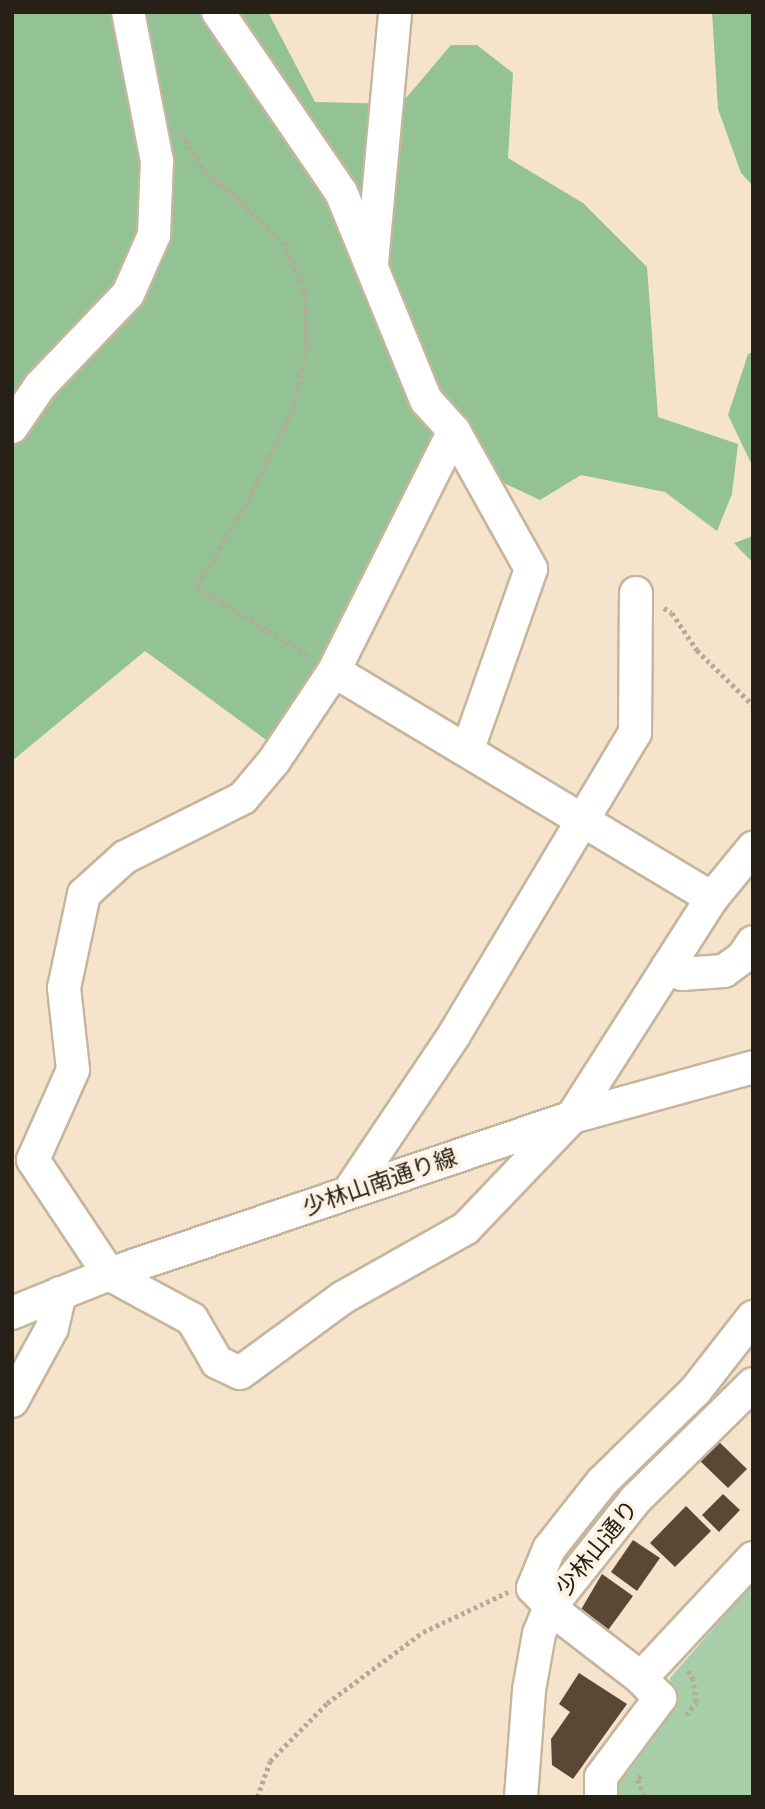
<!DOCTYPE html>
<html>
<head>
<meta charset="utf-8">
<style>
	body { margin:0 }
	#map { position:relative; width:765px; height:1809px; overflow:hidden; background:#f5e4cb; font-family:"Fira Sans Condensed","Noto Sans JP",sans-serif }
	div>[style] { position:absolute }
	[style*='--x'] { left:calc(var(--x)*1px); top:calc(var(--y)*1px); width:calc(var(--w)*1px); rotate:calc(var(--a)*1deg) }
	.green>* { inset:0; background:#a7cea8 }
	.forest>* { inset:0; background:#93c295 }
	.building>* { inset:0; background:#5a4736 }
	.path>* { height:4.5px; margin-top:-2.25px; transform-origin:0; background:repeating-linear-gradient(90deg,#b7a995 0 3.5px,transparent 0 7px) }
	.roads { filter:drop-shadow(2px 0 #c6b59d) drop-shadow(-2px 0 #c6b59d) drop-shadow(0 2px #c6b59d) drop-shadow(0 -2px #c6b59d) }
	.minor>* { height:32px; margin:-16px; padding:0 16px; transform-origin:16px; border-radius:16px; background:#fff }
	span { translate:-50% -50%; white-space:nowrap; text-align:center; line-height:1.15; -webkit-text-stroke:7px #fdf2e3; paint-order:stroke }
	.street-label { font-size:23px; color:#262017 }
	.frame { position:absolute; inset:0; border:14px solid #262017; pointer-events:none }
</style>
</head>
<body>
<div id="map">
	<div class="green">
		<div style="clip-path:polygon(753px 1583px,753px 1797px,608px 1797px,607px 1781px,673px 1703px,670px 1678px)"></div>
	</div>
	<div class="forest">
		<div style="clip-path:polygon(12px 12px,268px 12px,315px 102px,401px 104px,451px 45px,477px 45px,513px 73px,508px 158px,583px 203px,647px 267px,658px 417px,738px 444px,732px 494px,717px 531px,665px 492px,581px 475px,540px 500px,491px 477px,457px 409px,329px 654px,273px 745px,145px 651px,12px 761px)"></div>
		<div style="clip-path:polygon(712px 12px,753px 12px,753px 186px,741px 173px,718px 109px)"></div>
		<div style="clip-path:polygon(753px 352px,753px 467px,728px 415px,748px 354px)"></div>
		<div style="clip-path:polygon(753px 536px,753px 563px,734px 543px)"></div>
	</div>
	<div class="building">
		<div style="clip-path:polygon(715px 1438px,747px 1469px,728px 1488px,696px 1457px)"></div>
		<div style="clip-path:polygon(723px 1494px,740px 1510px,719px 1532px,702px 1515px)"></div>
		<div style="clip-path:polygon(686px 1506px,711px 1531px,675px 1567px,650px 1543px)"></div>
		<div style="clip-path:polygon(633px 1540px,660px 1558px,637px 1591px,611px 1572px)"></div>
		<div style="clip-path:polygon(602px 1574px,633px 1596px,606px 1633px,579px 1613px)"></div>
		<div style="clip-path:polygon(579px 1673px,627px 1704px,573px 1779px,552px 1765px,551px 1739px,570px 1712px,559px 1704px)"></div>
	</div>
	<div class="path">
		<div style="--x:182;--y:134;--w:36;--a:60"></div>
		<div style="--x:200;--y:165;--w:113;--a:42.9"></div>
		<div style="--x:283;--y:242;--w:54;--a:65.8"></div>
		<div style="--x:305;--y:291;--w:56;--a:88"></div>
		<div style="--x:307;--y:347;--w:64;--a:102.7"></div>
		<div style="--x:293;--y:409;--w:99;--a:115.8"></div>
		<div style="--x:250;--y:498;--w:104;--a:120.8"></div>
		<div style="--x:197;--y:587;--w:135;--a:31.7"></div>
		<div style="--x:664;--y:608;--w:9;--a:32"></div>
		<div style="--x:672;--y:613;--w:45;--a:56"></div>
		<div style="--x:697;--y:650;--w:78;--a:44.5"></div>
		<div style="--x:686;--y:1715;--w:16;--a:-52"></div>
		<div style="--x:696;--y:1702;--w:22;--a:-98"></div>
		<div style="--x:693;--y:1680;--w:12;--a:-121"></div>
		<div style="--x:641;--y:1776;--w:5;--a:127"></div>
		<div style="--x:638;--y:1780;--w:18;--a:68"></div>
		<div style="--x:257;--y:1797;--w:38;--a:-70"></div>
		<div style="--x:270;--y:1761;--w:81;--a:-45.5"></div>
		<div style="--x:327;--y:1703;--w:119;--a:-36.5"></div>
		<div style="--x:423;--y:1632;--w:94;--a:-25.2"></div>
	</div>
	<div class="roads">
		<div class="minor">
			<div style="--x:218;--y:12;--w:218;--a:55.7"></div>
			<div style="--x:341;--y:192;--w:225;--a:67.8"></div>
			<div style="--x:426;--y:400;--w:42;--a:47.9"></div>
			<div style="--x:454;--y:431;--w:158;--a:60.8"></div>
			<div style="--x:531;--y:569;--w:191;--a:109.3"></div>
			<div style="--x:372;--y:262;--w:251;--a:-84.7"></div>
			<div style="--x:12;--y:427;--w:50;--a:-55.7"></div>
			<div style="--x:40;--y:386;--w:127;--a:-46.3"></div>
			<div style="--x:128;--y:294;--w:64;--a:-66.2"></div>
			<div style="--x:154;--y:235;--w:74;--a:-87.7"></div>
			<div style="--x:157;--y:161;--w:152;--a:-101"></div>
			<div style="--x:454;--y:431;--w:268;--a:116.6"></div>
			<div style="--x:334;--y:671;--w:108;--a:123.7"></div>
			<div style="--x:274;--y:761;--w:48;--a:130"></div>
			<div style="--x:243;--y:798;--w:132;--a:153.4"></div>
			<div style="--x:125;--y:857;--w:55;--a:137.9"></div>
			<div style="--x:84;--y:894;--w:96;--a:102"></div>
			<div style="--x:64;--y:988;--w:82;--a:83.7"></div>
			<div style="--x:73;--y:1070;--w:98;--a:114"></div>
			<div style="--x:33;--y:1160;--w:137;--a:56.3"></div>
			<div style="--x:109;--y:1274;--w:94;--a:28.5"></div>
			<div style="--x:192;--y:1319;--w:50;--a:59.8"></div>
			<div style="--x:217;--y:1362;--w:25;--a:26"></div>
			<div style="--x:240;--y:1373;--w:127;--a:-36.3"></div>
			<div style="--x:342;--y:1298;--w:142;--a:-29.4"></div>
			<div style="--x:466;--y:1228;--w:153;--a:-46.3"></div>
			<div style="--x:572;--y:1117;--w:260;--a:-57.4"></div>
			<div style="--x:712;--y:898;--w:65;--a:-50.6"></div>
			<div style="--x:334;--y:671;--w:441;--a:31"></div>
			<div style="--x:667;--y:968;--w:16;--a:22"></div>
			<div style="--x:682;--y:974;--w:42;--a:-4.1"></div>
			<div style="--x:724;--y:971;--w:24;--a:-36"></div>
			<div style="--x:743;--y:957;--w:18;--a:-56"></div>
			<div style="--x:348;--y:1193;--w:190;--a:-56.1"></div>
			<div style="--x:454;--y:1035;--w:352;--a:-59.1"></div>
			<div style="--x:635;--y:733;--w:140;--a:-89.6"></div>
			<div style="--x:12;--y:1313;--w:105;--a:-21.9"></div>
			<div style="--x:109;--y:1274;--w:489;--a:-18.7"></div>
			<div style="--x:572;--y:1117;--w:188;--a:-15.4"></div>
			<div style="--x:753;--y:1317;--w:93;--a:128"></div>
			<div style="--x:696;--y:1390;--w:132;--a:135.6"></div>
			<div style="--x:602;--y:1482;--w:85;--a:128.3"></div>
			<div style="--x:549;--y:1549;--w:42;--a:112.3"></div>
			<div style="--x:533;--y:1588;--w:42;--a:45"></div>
			<div style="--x:563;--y:1618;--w:98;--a:37.6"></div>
			<div style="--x:641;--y:1678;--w:164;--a:-47"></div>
			<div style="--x:12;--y:1401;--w:83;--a:-61.3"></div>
			<div style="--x:52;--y:1328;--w:36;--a:-77"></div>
			<div style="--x:521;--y:1797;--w:107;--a:-85.7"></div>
			<div style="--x:529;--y:1690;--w:57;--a:-79.9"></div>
			<div style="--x:539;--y:1634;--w:29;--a:-68"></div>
			<div style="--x:550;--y:1607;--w:138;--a:-51.5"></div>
			<div style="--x:636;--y:1499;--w:164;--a:-44.5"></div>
			<div style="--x:601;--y:1797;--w:20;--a:-90"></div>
			<div style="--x:601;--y:1777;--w:99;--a:-53.2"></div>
			<div style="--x:660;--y:1698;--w:28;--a:-134"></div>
		</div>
	</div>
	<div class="street-label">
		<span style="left:380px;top:1182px;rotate:-19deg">少林山南通り線</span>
		<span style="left:597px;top:1548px;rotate:-51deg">少林山通り</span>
	</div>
	<div class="frame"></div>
</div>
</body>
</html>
